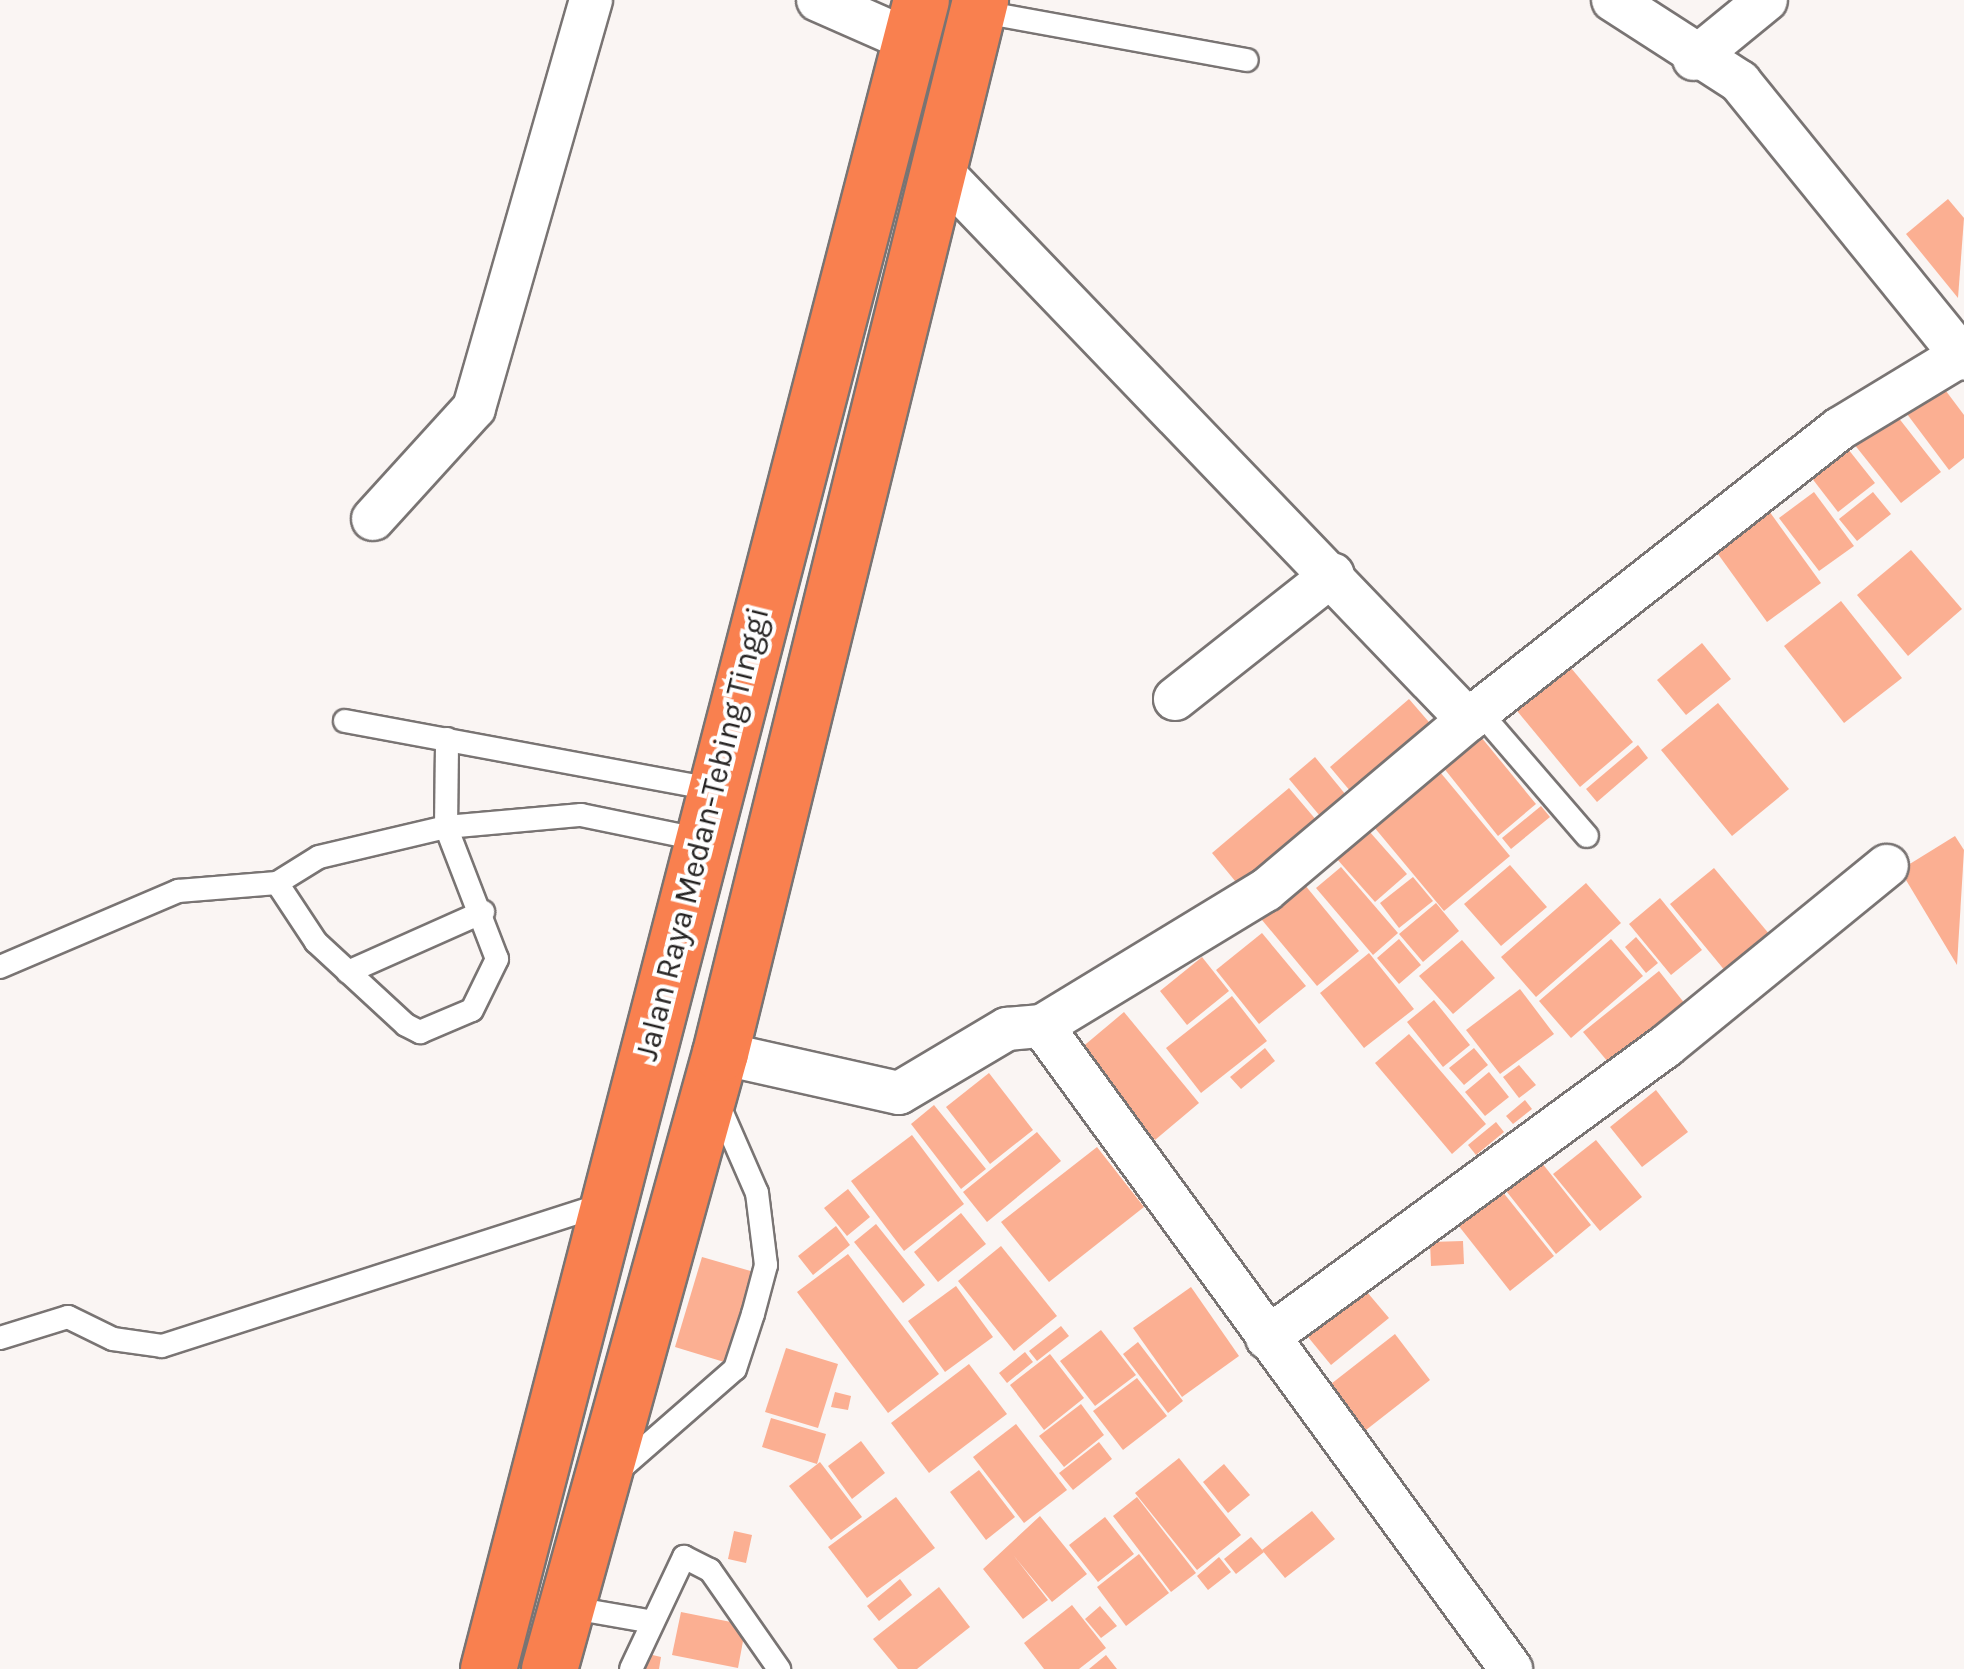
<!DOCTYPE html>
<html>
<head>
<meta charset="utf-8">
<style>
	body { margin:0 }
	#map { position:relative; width:1964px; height:1669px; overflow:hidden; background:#faf5f3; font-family:Karla,sans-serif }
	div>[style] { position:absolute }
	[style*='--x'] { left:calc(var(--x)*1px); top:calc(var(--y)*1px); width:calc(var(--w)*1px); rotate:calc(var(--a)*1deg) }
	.building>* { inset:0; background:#fbaf92 }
	.roads { filter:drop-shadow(2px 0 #797473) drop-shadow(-2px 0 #797473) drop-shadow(0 2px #797473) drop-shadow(0 -2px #797473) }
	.lane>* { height:22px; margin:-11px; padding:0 11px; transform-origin:11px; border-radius:11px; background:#fff }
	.street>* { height:42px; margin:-21px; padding:0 21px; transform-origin:21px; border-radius:21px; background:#fff }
	.highway>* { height:55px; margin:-27.5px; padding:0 27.5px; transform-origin:27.5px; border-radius:27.5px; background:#f9804f }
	span { translate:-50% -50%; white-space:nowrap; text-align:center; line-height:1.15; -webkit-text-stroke:8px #fff; paint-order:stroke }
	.street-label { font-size:32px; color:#262423 }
</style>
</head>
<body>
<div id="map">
	<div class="building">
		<div style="clip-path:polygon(1948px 199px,1964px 218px,1958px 298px,1906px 234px)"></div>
		<div style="clip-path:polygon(1937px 379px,1964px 415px,1964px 458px,1949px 470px,1901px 406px)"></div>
		<div style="clip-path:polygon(1894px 412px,1941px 472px,1901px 503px,1854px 444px)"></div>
		<div style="clip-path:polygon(1848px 449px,1875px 483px,1838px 512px,1811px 477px)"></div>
		<div style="clip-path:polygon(1814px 492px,1854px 546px,1819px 571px,1779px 518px)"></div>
		<div style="clip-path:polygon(1873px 492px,1891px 514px,1857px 541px,1839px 519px)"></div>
		<div style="clip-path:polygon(1764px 504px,1821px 583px,1767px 622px,1710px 543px)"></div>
		<div style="clip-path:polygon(1911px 550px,1962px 609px,1908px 656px,1857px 595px)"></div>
		<div style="clip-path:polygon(1841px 601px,1902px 678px,1844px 723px,1784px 646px)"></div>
		<div style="clip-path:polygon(1702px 643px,1731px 679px,1686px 715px,1657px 680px)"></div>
		<div style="clip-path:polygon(1566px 662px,1633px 742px,1580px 787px,1513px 706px)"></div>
		<div style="clip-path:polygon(1409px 699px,1441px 736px,1361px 804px,1330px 767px)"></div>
		<div style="clip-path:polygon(1718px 703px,1789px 789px,1732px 836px,1661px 750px)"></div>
		<div style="clip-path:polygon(1472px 726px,1536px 804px,1498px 836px,1435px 757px)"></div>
		<div style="clip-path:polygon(1638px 745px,1648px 758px,1597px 802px,1586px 789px)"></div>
		<div style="clip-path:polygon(1315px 757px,1350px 800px,1325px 822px,1289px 779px)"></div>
		<div style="clip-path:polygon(1430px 760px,1510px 856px,1444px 911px,1364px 815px)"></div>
		<div style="clip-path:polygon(1289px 788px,1323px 828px,1245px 893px,1212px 853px)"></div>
		<div style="clip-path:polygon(1541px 806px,1550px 817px,1511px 849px,1502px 838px)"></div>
		<div style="clip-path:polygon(1361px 822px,1407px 874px,1375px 902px,1329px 850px)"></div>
		<div style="clip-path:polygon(1955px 836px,1964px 850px,1957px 965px,1900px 870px)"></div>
		<div style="clip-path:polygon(1510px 865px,1547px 907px,1501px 946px,1464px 904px)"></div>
		<div style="clip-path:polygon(1341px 867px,1398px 933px,1373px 955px,1316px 888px)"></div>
		<div style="clip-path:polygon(1714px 868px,1770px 935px,1726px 972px,1670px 904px)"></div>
		<div style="clip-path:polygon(1413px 877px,1433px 901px,1399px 928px,1380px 903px)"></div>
		<div style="clip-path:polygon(1300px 879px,1359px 951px,1317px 986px,1257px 914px)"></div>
		<div style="clip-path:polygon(1586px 883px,1621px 923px,1536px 997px,1501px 957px)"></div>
		<div style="clip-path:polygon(1660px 898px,1702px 950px,1671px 975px,1629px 924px)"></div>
		<div style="clip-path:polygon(1436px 903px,1459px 931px,1423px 962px,1399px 934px)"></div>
		<div style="clip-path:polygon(1262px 933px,1306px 986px,1259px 1024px,1216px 970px)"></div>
		<div style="clip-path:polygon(1636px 937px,1658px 963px,1646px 973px,1625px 947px)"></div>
		<div style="clip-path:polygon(1399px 939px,1421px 965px,1399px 984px,1377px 958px)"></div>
		<div style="clip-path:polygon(1611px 939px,1643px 976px,1571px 1038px,1539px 1001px)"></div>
		<div style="clip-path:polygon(1462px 940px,1495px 978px,1453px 1014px,1419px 976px)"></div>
		<div style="clip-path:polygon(1369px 953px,1414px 1009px,1364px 1048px,1320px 993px)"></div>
		<div style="clip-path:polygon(1202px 957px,1229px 991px,1187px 1025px,1160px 991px)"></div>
		<div style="clip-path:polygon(1659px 971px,1693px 1014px,1618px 1074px,1583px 1032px)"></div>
		<div style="clip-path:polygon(1520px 989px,1554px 1034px,1500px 1074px,1466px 1030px)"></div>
		<div style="clip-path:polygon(1232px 996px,1267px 1041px,1201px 1093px,1166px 1048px)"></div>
		<div style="clip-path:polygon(1434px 1000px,1470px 1045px,1443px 1067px,1407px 1022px)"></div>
		<div style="clip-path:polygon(1124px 1012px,1199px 1103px,1155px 1140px,1080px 1049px)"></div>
		<div style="clip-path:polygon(1409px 1034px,1486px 1124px,1452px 1154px,1375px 1063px)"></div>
		<div style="clip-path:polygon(1265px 1048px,1275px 1061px,1241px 1089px,1230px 1077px)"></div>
		<div style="clip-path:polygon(1474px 1048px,1488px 1065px,1464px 1085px,1449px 1068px)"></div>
		<div style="clip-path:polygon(1519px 1065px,1536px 1085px,1519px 1098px,1503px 1077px)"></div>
		<div style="clip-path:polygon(1489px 1072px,1509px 1097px,1485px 1116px,1465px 1092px)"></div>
		<div style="clip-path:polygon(989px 1073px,1033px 1130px,990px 1164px,946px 1107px)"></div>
		<div style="clip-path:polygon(1656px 1090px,1688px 1132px,1642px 1167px,1610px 1127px)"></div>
		<div style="clip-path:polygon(1525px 1100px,1532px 1109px,1513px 1124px,1506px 1116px)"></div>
		<div style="clip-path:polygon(934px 1105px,986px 1169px,961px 1189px,911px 1124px)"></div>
		<div style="clip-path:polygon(1496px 1122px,1504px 1132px,1476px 1155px,1468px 1145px)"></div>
		<div style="clip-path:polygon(1037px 1132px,1061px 1161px,987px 1222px,963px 1192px)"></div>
		<div style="clip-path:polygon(912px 1135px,964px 1204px,904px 1251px,851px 1181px)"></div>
		<div style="clip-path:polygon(1596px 1140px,1642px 1197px,1600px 1231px,1553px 1174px)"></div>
		<div style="clip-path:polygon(1097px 1147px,1144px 1207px,1049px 1282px,1001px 1222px)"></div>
		<div style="clip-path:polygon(1538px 1158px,1591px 1225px,1556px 1254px,1503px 1187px)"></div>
		<div style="clip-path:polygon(848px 1189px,870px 1217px,847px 1236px,824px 1208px)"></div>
		<div style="clip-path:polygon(1502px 1191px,1554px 1256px,1510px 1291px,1458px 1225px)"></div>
		<div style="clip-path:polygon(961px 1213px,986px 1244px,938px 1282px,914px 1252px)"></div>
		<div style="clip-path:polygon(876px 1224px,925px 1285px,903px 1303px,854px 1242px)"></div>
		<div style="clip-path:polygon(836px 1226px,850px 1245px,813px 1275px,798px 1256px)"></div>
		<div style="clip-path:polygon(1463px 1241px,1464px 1264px,1431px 1266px,1430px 1242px)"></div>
		<div style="clip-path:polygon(1001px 1246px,1057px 1316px,1014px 1351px,958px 1281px)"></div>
		<div style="clip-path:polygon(848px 1254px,939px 1374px,888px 1413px,797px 1292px)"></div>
		<div style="clip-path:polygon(702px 1257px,761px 1274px,734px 1365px,675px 1347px)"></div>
		<div style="clip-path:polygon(1356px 1279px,1389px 1318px,1331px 1365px,1299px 1326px)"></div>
		<div style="clip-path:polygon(956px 1286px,993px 1337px,945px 1372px,908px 1321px)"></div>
		<div style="clip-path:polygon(1191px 1287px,1239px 1356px,1182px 1397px,1133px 1328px)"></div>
		<div style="clip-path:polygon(1061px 1326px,1069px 1336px,1037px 1361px,1029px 1351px)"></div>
		<div style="clip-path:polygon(1101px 1330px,1136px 1375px,1095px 1406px,1060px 1361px)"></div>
		<div style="clip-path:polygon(1395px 1334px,1430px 1380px,1357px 1437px,1322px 1391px)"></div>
		<div style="clip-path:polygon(1138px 1342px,1183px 1401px,1168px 1413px,1123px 1354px)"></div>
		<div style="clip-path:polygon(786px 1348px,838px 1364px,818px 1428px,765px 1412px)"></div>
		<div style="clip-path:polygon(1025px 1352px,1033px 1362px,1007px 1383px,999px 1373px)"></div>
		<div style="clip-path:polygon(1050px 1354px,1084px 1398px,1044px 1430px,1010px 1385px)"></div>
		<div style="clip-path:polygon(969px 1364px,1007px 1414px,929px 1473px,891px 1423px)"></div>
		<div style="clip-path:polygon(1137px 1378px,1167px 1416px,1123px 1450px,1093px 1411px)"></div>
		<div style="clip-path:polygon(835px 1392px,851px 1396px,848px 1410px,831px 1407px)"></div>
		<div style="clip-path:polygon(1081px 1404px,1104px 1435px,1064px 1467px,1039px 1436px)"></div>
		<div style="clip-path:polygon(771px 1418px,826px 1434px,817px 1464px,762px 1447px)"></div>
		<div style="clip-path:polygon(1016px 1424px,1067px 1490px,1024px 1523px,973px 1457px)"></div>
		<div style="clip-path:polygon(861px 1441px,885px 1473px,852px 1499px,828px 1466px)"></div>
		<div style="clip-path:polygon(1099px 1442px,1112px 1459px,1073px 1490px,1059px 1473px)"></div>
		<div style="clip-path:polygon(1179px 1458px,1241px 1535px,1197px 1570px,1135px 1493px)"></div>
		<div style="clip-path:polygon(820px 1462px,862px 1517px,831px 1540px,789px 1486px)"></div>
		<div style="clip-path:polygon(1224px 1464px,1250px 1495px,1228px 1513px,1203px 1482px)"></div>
		<div style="clip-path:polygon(979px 1470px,1015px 1517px,986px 1540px,950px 1492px)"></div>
		<div style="clip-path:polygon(896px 1497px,935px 1548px,867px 1598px,828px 1547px)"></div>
		<div style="clip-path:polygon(1137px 1497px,1196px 1573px,1171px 1592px,1113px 1516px)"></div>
		<div style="clip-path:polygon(1312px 1511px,1335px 1539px,1285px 1578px,1262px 1550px)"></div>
		<div style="clip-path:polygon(1040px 1516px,1087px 1574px,1052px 1602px,1014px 1556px,1048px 1600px,1023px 1619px,983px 1569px)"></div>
		<div style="clip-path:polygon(1105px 1517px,1134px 1554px,1098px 1582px,1069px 1545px)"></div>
		<div style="clip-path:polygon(734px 1531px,752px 1535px,746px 1563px,728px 1559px)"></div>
		<div style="clip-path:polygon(1251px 1537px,1264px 1552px,1236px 1574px,1224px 1559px)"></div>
		<div style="clip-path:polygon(1139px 1554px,1169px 1593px,1126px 1626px,1097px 1587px)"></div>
		<div style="clip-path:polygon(1219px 1557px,1231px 1572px,1208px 1590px,1197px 1576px)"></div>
		<div style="clip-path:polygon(900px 1579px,912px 1595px,879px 1621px,867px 1606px)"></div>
		<div style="clip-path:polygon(939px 1587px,970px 1627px,917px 1669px,898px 1669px,873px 1639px)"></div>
		<div style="clip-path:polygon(1072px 1605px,1106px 1648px,1079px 1669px,1044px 1669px,1024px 1643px)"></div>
		<div style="clip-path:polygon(1100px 1606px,1117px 1626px,1101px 1638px,1085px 1619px)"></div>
		<div style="clip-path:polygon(681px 1612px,746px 1625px,738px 1668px,672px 1655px)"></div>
		<div style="clip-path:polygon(640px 1652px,661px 1657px,659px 1669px,635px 1669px)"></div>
		<div style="clip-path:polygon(1106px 1655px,1117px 1669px,1089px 1669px)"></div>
	</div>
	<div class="roads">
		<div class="lane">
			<div style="--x:977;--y:11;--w:274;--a:10.3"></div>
			<div style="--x:1479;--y:711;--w:165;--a:49.2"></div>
			<div style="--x:345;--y:721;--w:372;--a:10.5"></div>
			<div style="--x:277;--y:883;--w:71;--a:56.5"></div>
			<div style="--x:316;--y:942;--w:122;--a:42.7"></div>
			<div style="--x:406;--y:1025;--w:16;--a:27"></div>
			<div style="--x:420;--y:1032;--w:56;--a:-22.9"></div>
			<div style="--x:472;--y:1010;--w:57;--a:-63.9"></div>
			<div style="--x:497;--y:959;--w:142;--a:-111.1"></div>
			<div style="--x:446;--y:827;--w:88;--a:-89.3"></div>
			<div style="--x:0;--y:967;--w:194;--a:-23.1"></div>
			<div style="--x:178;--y:891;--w:99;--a:-4.6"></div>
			<div style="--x:277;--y:883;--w:49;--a:-31.8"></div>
			<div style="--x:319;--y:857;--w:130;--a:-13.3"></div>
			<div style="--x:446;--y:827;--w:136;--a:-5.1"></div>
			<div style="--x:581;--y:815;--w:119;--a:11.6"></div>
			<div style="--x:348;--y:972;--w:148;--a:-24"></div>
			<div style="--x:0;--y:1338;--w:71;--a:-17.2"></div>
			<div style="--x:68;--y:1317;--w:50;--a:26.1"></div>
			<div style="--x:113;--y:1339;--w:49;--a:8.1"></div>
			<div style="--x:162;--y:1346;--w:468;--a:-17.8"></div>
			<div style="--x:611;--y:1477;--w:164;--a:-41.1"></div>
			<div style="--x:735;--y:1369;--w:58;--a:-71.9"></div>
			<div style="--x:753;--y:1314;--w:51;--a:-75.1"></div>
			<div style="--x:766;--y:1265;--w:73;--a:-97.1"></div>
			<div style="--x:757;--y:1193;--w:103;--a:-113.6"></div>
			<div style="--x:567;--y:1607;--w:81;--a:9.9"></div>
			<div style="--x:631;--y:1669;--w:124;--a:-64.7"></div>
			<div style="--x:684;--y:1557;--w:29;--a:27"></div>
			<div style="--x:710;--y:1570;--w:121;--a:55.1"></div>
		</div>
		<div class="street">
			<div style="--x:818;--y:0;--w:102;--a:23.8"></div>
			<div style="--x:1613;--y:0;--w:151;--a:32.8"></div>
			<div style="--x:1740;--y:82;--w:356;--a:51"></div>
			<div style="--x:1694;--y:59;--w:93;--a:-39.3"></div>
			<div style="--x:937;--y:167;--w:767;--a:46.16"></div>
			<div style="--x:1468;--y:720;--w:472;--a:-38.1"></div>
			<div style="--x:1839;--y:429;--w:143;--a:-31.2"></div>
			<div style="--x:373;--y:519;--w:150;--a:-47.7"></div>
			<div style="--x:474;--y:408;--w:424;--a:-74"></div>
			<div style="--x:1175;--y:699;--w:201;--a:-38.3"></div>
			<div style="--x:1042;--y:1026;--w:796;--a:53.89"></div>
			<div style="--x:720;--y:1053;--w:183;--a:12.6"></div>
			<div style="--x:899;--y:1093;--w:126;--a:-30.7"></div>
			<div style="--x:1007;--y:1029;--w:35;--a:-5"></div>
			<div style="--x:1042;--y:1026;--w:262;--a:-31.3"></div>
			<div style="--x:1266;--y:890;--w:264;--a:-40.1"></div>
			<div style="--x:1267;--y:1338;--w:494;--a:-36.2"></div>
			<div style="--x:1666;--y:1046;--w:285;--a:-39.2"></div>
		</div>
		<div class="highway">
			<div style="--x:488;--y:1669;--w:1724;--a:-75.46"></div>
			<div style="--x:549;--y:1669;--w:639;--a:-74.49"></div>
			<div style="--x:720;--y:1053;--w:1085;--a:-76.13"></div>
		</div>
	</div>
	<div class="street-label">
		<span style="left:703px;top:834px;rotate:-76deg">Jalan Raya Medan-Tebing Tinggi</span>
	</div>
</div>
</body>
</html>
